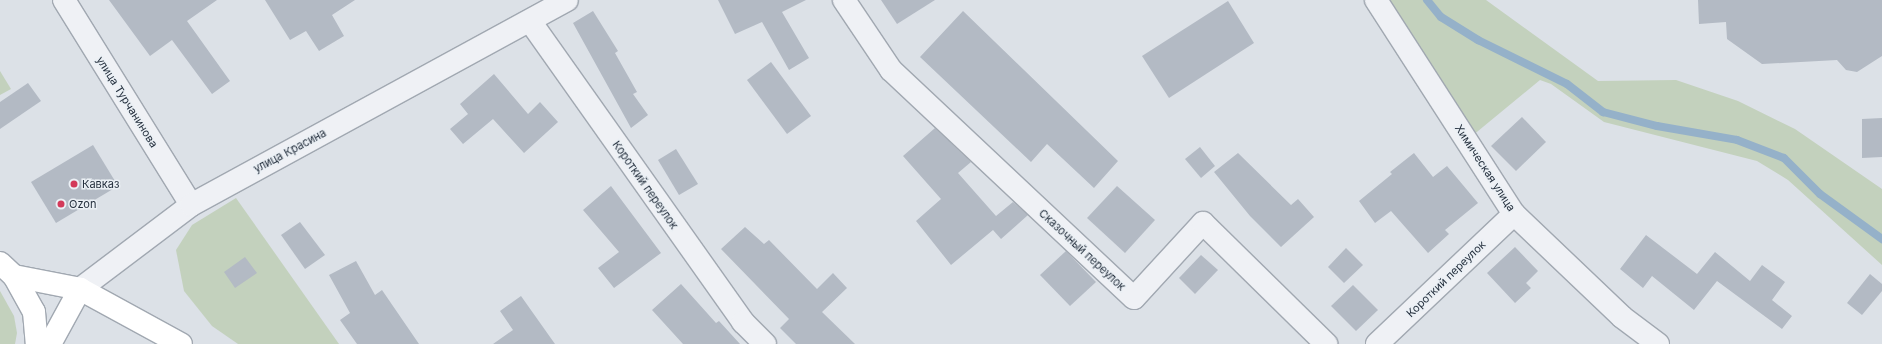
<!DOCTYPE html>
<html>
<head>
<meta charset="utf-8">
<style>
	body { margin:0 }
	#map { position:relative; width:1882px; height:344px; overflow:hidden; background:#dce1e7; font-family:Inter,sans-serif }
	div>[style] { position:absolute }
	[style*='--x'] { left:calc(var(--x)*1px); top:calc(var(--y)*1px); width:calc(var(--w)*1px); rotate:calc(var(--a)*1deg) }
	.green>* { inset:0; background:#c3d1bd }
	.stream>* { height:8px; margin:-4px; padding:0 4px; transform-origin:4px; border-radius:4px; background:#95b1c9 }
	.building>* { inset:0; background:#b3bac4 }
	.roads { filter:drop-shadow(1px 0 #a1a8b1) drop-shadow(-1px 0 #a1a8b1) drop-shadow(0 1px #a1a8b1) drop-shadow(0 -1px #a1a8b1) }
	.street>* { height:22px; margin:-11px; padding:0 11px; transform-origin:11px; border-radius:11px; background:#eff1f5 }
	.secondary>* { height:22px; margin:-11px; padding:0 11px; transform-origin:11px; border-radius:11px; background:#fff }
	.dots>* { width:11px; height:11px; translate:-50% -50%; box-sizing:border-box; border:2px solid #ebf0f5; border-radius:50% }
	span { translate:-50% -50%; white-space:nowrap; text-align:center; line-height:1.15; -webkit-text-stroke:3px #ebf0f5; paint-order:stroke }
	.street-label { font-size:11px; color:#25303e }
	.poi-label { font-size:11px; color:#25303e }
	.left { translate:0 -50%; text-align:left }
</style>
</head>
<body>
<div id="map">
	<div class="green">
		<div style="clip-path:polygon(1385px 0,1486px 0,1598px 81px,1676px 80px,1738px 101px,1795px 129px,1882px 189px,1882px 265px,1788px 180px,1757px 161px,1604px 122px,1551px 84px,1540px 80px,1472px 136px)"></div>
		<div style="clip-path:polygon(0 71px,11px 89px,0 95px)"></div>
		<div style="clip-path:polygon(236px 198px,339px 344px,238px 344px,212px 326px,184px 291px,176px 250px,192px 225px)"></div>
		<div style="clip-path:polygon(0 291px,14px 316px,17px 333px,15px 344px,0 344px)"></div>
	</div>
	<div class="stream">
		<div style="--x:1427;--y:0;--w:22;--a:51"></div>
		<div style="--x:1441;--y:17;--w:44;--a:31.9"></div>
		<div style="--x:1478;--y:40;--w:99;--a:26.3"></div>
		<div style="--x:1567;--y:84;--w:46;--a:37.9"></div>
		<div style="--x:1603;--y:112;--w:56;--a:14.5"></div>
		<div style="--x:1657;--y:126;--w:81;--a:9.9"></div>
		<div style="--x:1737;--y:140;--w:50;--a:21"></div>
		<div style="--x:1784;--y:158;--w:51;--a:45"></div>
		<div style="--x:1820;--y:194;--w:77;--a:36"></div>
	</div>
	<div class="building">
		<div style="clip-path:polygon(109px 0,217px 0,187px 21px,230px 81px,212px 94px,172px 40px,150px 56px)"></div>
		<div style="clip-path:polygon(265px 0,355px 0,332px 15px,344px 36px,319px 51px,306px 31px,290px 40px)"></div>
		<div style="clip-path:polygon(718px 0,806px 0,782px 12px,809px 58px,789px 70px,762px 22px,735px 34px)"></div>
		<div style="clip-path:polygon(881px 0,935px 0,897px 24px)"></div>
		<div style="clip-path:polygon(1698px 0,1882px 0,1882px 56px,1857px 72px,1846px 70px,1837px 60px,1762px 64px,1727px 39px,1726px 22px,1699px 24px)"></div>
		<div style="clip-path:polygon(1228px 1px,1254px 43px,1169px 98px,1142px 56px)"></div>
		<div style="clip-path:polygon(593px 11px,618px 51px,615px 53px,637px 92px,633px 94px,648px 115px,631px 128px,573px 23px)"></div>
		<div style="clip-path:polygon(963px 11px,1118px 161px,1094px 188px,1047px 144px,1031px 162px,920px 57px)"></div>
		<div style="clip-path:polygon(771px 62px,811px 116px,787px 134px,747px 80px)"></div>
		<div style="clip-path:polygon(494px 74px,528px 114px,540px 102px,558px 122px,524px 153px,493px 119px,463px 144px,450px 129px,468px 114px,460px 104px)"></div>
		<div style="clip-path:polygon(28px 83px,41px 101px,0 129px,0 102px)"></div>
		<div style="clip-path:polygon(1522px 117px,1546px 142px,1516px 171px,1491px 146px)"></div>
		<div style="clip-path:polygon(1882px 118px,1882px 157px,1862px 158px,1862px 119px)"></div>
		<div style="clip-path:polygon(935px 128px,971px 162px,958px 173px,996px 216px,1013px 202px,1028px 215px,1001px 239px,993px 230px,951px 265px,916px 221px,941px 199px,903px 156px)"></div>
		<div style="clip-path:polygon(93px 145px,118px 186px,56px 223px,31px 182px)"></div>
		<div style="clip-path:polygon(1200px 147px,1215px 166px,1201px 178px,1185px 159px)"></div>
		<div style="clip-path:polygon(676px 149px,698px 184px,679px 195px,658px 160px)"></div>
		<div style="clip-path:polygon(1238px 153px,1291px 205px,1298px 199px,1314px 217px,1281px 247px,1250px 216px,1214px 172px)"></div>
		<div style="clip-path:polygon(1414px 153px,1433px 177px,1447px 166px,1478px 203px,1445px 230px,1449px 234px,1428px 253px,1391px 211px,1375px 223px,1359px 201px,1392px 174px,1390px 172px)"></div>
		<div style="clip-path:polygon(611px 186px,661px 253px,614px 288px,598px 268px,619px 252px,583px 210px)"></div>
		<div style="clip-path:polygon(1117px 186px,1155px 220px,1125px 253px,1087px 218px)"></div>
		<div style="clip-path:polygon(300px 222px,325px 255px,305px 269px,281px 235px)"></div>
		<div style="clip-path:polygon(745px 227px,764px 244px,769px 240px,817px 289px,833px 273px,847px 288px,822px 312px,855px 344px,796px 344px,780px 328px,789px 319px,721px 249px)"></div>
		<div style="clip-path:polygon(1646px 235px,1697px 274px,1715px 252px,1750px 281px,1762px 265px,1785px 282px,1772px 300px,1792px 316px,1782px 329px,1717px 281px,1694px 310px,1652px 276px,1643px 288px,1620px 269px)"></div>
		<div style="clip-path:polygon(1515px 247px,1538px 271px,1526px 283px,1531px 288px,1515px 303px,1487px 273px)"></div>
		<div style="clip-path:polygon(1346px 248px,1363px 265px,1344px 283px,1328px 267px)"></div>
		<div style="clip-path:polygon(1066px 251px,1096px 282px,1070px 306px,1040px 275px)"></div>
		<div style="clip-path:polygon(1201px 255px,1218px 270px,1195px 294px,1179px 278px)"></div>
		<div style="clip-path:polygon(245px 257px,257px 273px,235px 288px,224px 272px)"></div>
		<div style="clip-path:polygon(356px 261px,375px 295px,382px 290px,419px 344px,357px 344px,340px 320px,350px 313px,329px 275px)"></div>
		<div style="clip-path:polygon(1870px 274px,1882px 284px,1882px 291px,1862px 315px,1847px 303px)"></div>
		<div style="clip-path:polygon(681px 284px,716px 323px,719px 321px,740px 344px,683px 344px,652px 310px)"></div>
		<div style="clip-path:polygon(1353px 285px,1378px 310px,1356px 331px,1331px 306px)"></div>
		<div style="clip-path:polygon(521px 296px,555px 344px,493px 344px,513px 330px,500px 311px)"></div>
	</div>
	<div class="roads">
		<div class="street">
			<div style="--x:64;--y:0;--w:241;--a:58.2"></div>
			<div style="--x:844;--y:0;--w:84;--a:56.1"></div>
			<div style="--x:891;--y:70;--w:333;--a:43.2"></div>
			<div style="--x:1134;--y:298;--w:102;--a:-47.4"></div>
			<div style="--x:1203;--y:223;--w:173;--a:44.5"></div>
			<div style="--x:1376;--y:0;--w:255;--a:57.2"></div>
			<div style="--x:1514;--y:214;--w:149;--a:43.6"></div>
			<div style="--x:1622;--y:317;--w:45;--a:36.9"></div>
			<div style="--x:530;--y:21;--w:369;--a:54.7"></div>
			<div style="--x:743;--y:322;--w:31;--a:45"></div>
			<div style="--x:80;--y:289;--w:139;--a:-37.1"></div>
			<div style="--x:191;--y:205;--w:428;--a:-28.6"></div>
			<div style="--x:1377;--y:344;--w:189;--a:-43.5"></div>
		</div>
		<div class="secondary">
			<div style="--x:0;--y:263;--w:19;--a:43"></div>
			<div style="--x:14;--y:276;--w:41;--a:60.9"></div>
			<div style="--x:34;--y:312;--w:32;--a:85"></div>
			<div style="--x:14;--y:276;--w:67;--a:11.1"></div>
			<div style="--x:80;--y:289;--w:115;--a:28.6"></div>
			<div style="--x:50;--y:344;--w:63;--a:-61.4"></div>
		</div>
	</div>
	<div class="dots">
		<div style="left:74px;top:184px;background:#d33a5a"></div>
		<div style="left:61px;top:204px;background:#d33a5a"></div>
	</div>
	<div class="street-label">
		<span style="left:127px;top:102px;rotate:58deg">улица Турчанинова</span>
		<span style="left:290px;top:151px;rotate:-28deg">улица Красина</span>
		<span style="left:1485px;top:168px;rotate:57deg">Химическая улица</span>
		<span style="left:645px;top:185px;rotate:55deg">Короткий переулок</span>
		<span style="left:1082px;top:250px;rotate:43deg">Сказочный переулок</span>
		<span style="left:1446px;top:279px;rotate:-44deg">Короткий переулок</span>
	</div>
	<div class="poi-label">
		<span class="left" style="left:82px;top:184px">Кавказ</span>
		<span class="left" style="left:69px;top:204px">Ozon</span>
	</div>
</div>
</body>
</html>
